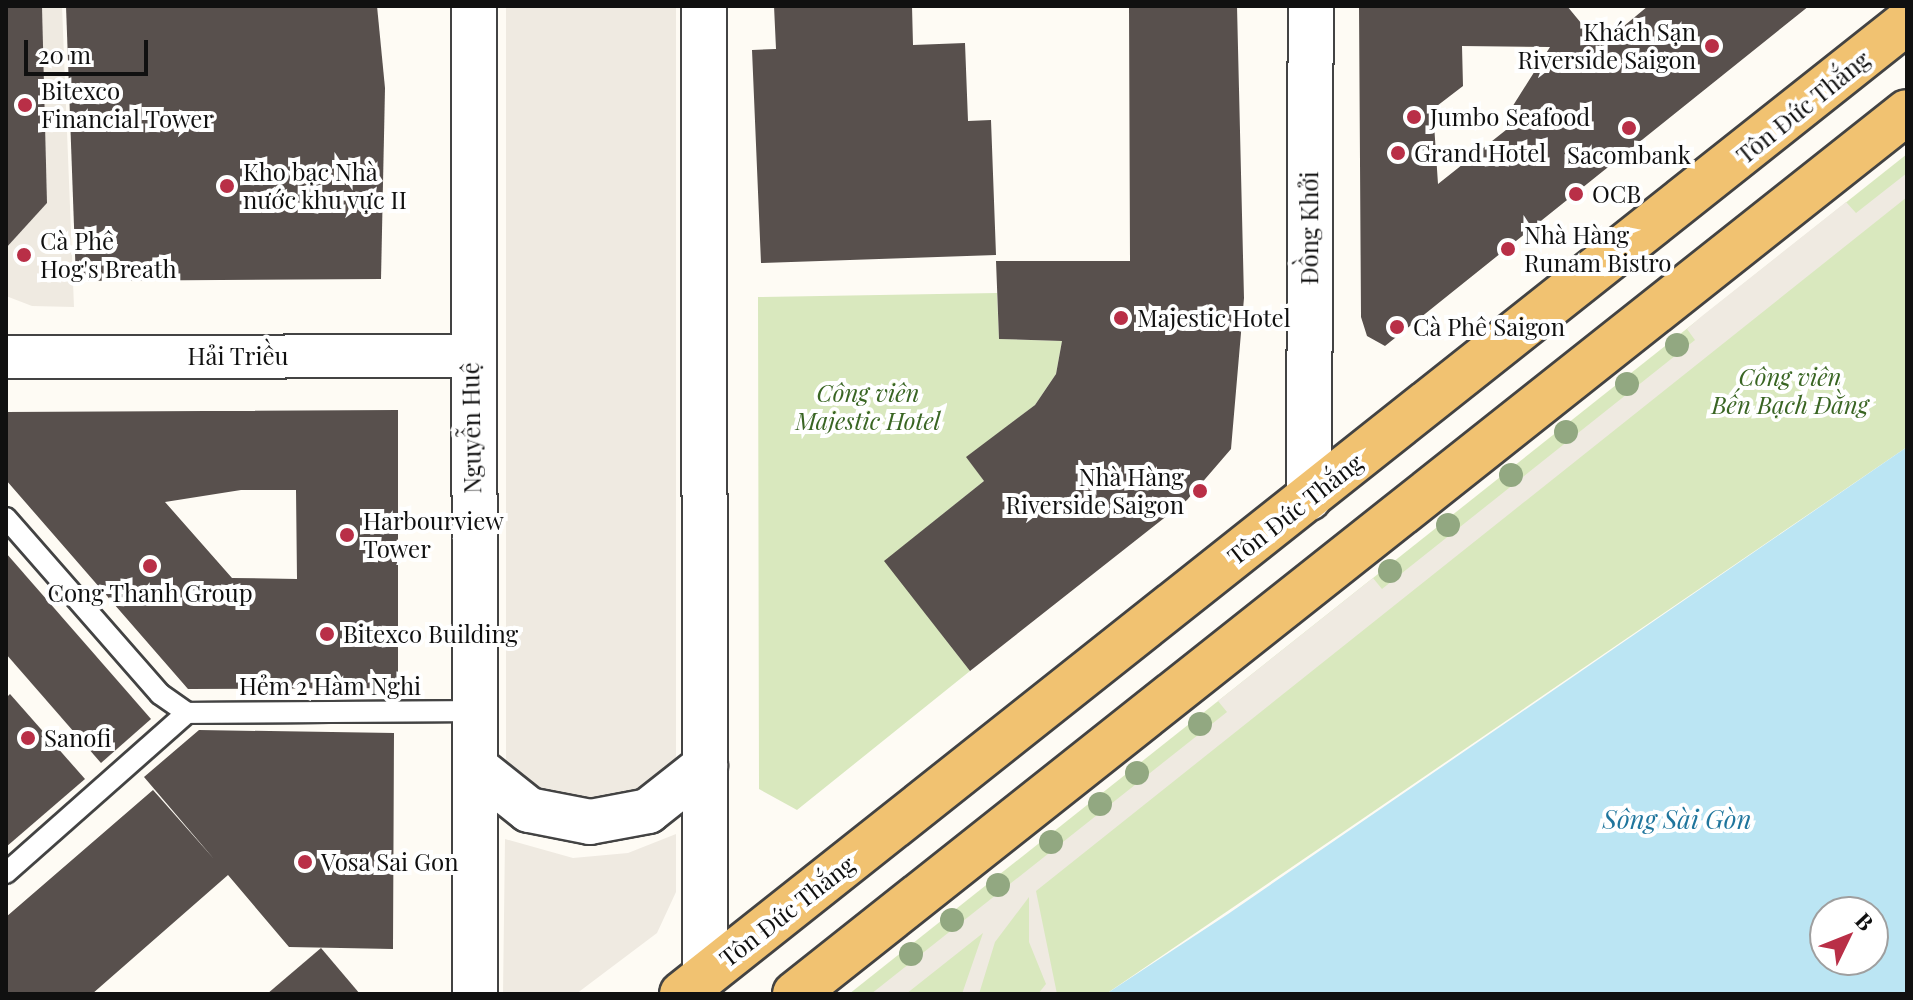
<!DOCTYPE html>
<html>
<head>
<meta charset="utf-8">
<style>
	body { margin:0 }
	#map { position:relative; width:1913px; height:1000px; overflow:hidden; background:#fefbf4; font-family:"Playfair Display",serif }
	div>[style] { position:absolute }
	[style*='--x'] { left:calc(var(--x)*1px); top:calc(var(--y)*1px); width:calc(var(--w)*1px); rotate:calc(var(--a)*1deg) }
	.green>* { inset:0; background:#d9e8be }
	.plaza>* { inset:0; background:#efeae1 }
	.water>* { inset:0; background:#bbe5f3 }
	.building>* { inset:0; background:#58504d }
	.roads { filter:drop-shadow(2px 0 #434343) drop-shadow(-2px 0 #434343) drop-shadow(0 2px #434343) drop-shadow(0 -2px #434343) }
	.service>* { height:20px; margin:-10px; padding:0 10px; transform-origin:10px; border-radius:10px; background:#fff }
	.minor>* { height:42px; margin:-21px; padding:0 21px; transform-origin:21px; border-radius:21px; background:#fff }
	.tertiary>* { height:44px; margin:-22px; padding:0 22px; transform-origin:22px; border-radius:22px; background:#fff }
	.primary>* { height:44px; margin:-22px; padding:0 22px; transform-origin:22px; border-radius:22px; background:#f1c271 }
	.trees>* { width:24px; height:24px; margin:-12px; border-radius:50%; background:#92a881 }
	.dots>* { width:22px; height:22px; translate:-50% -50%; box-sizing:border-box; border:4px solid #fff; border-radius:50% }
	span { translate:-50% -50%; white-space:nowrap; text-align:center; line-height:1.15; -webkit-text-stroke:8px #fff; paint-order:stroke }
	.poi-label { font-size:24px; color:#101010 }
	.right { translate:-100% -50%; text-align:right }
	.left { translate:0 -50%; text-align:left }
	.street-label { font-size:24px; color:#101010 }
	.park-label { font-size:24px; color:#396523; font-style:italic }
	.water-label { font-size:26px; color:#1f759c; font-style:italic }
	.frame { position:absolute; inset:0; border:8px solid #101010; pointer-events:none }
	.north { position:absolute; left:1809px; top:896px; width:80px; height:80px; box-sizing:border-box; background:#fff; border:2px solid #9f9f9f; border-radius:50%; rotate:47deg; font-size:22px; font-weight:700; line-height:32px; text-align:center; color:#101010 }
	.north::after { content:''; display:block; margin:auto; width:28px; height:36px; background:#b92f47; clip-path:polygon(50% 0,100% 100%,50% 72%,0 100%) }
	.scale { position:absolute; left:24px; top:40px; width:124px; height:36px; box-sizing:border-box; border:4px solid #101010; border-top:0; padding-left:10px; font-size:24px; line-height:28px; white-space:nowrap; color:#101010; -webkit-text-stroke:6px #fff; paint-order:stroke }
</style>
</head>
<body>
<div id="map">
	<div class="green">
		<div style="clip-path:polygon(1907px 154px,1907px 447px,1106px 994px,849px 994px)"></div>
		<div style="clip-path:polygon(997px 293px,999px 339px,1062px 341px,1056px 374px,1035px 405px,967px 457px,984px 481px,885px 561px,970px 671px,797px 810px,759px 789px,758px 297px)"></div>
	</div>
	<div class="plaza">
		<div style="clip-path:polygon(42px 6px,62px 6px,74px 307px,32px 306px,6px 296px,6px 248px,47px 203px)"></div>
		<div style="clip-path:polygon(506px 6px,676px 6px,676px 774px,656px 788px,605px 801px,551px 798px,506px 775px)"></div>
		<div style="clip-path:polygon(1907px 173px,1907px 197px,1036px 891px,1057px 994px,1038px 994px,1046px 984px,1029px 942px,1029px 897px,995px 942px,979px 994px,962px 994px,983px 933px,906px 994px,871px 994px,1227px 712px,1218px 701px,1373px 578px,1382px 589px,1695px 340px,1687px 329px,1702px 316px,1846px 202px,1856px 213px)"></div>
		<div style="clip-path:polygon(676px 834px,676px 892px,657px 933px,576px 994px,503px 994px,505px 839px,573px 858px,628px 853px)"></div>
	</div>
	<div class="water">
		<div style="clip-path:polygon(evenodd,1907px 447px,1907px 994px,1106px 994px,1228px 914px,1907px 447px,1825px 912px,1873px 912px,1873px 960px,1825px 960px,1825px 912px)"></div>
	</div>
	<div class="building">
		<div style="clip-path:polygon(6px 6px,42px 6px,47px 203px,6px 248px)"></div>
		<div style="clip-path:polygon(66px 6px,377px 6px,385px 88px,381px 279px,76px 281px)"></div>
		<div style="clip-path:polygon(774px 6px,912px 6px,913px 45px,965px 43px,968px 121px,991px 120px,996px 255px,761px 263px,752px 50px,776px 49px)"></div>
		<div style="clip-path:polygon(1129px 6px,1237px 6px,1244px 298px,1231px 449px,1187px 500px,970px 671px,884px 561px,984px 481px,966px 457px,1035px 405px,1056px 374px,1062px 341px,999px 339px,996px 261px,1130px 261px)"></div>
		<div style="clip-path:polygon(evenodd,1359px 6px,1567px 6px,1600px 46px,1648px 6px,1809px 6px,1385px 346px,1367px 336px,1361px 317px,1359px 6px,1462px 46px,1550px 47px,1509px 112px,1516px 122px,1438px 184px,1433px 109px,1463px 86px,1462px 46px)"></div>
		<div style="clip-path:polygon(evenodd,398px 410px,398px 688px,188px 689px,6px 480px,6px 412px,398px 410px,241px 490px,296px 490px,297px 579px,232px 578px,165px 502px,241px 490px)"></div>
		<div style="clip-path:polygon(6px 553px,151px 719px,101px 763px,6px 654px)"></div>
		<div style="clip-path:polygon(10px 694px,85px 779px,6px 847px,6px 698px)"></div>
		<div style="clip-path:polygon(199px 730px,394px 733px,393px 949px,289px 947px,228px 875px,92px 994px,6px 994px,6px 917px,153px 790px,214px 859px,144px 777px)"></div>
		<div style="clip-path:polygon(321px 948px,360px 994px,267px 994px)"></div>
	</div>
	<div class="roads">
		<div class="service">
			<div style="--x:6;--y:518;--w:234;--a:48.8"></div>
			<div style="--x:160;--y:694;--w:33;--a:35"></div>
			<div style="--x:187;--y:713;--w:287;--a:-0.4"></div>
			<div style="--x:6;--y:873;--w:242;--a:-41.5"></div>
		</div>
		<div class="minor">
			<div style="--x:6;--y:357;--w:464;--a:-0.1"></div>
		</div>
		<div class="tertiary">
			<div style="--x:474;--y:6;--w:988;--a:89.94"></div>
			<div style="--x:704;--y:6;--w:969;--a:89.94"></div>
			<div style="--x:1309;--y:498;--w:492;--a:-89.8"></div>
			<div style="--x:475;--y:767;--w:69;--a:38.5"></div>
			<div style="--x:529;--y:810;--w:62;--a:11.1"></div>
			<div style="--x:590;--y:822;--w:59;--a:-10.7"></div>
			<div style="--x:648;--y:811;--w:73;--a:-38.3"></div>
		</div>
		<div class="primary">
			<div style="--x:682;--y:994;--w:1564;--a:-38.43"></div>
			<div style="--x:795;--y:994;--w:1419;--a:-38.42"></div>
		</div>
	</div>
	<div class="trees">
		<div style="left:1677px;top:345px"></div>
		<div style="left:1627px;top:384px"></div>
		<div style="left:1566px;top:432px"></div>
		<div style="left:1511px;top:475px"></div>
		<div style="left:1448px;top:525px"></div>
		<div style="left:1390px;top:571px"></div>
		<div style="left:1200px;top:724px"></div>
		<div style="left:1137px;top:773px"></div>
		<div style="left:1100px;top:804px"></div>
		<div style="left:1051px;top:842px"></div>
		<div style="left:998px;top:885px"></div>
		<div style="left:952px;top:920px"></div>
		<div style="left:911px;top:954px"></div>
	</div>
	<div class="dots">
		<div style="left:1712px;top:46px;background:#b92f47"></div>
		<div style="left:25px;top:105px;background:#b92f47"></div>
		<div style="left:1414px;top:117px;background:#b92f47"></div>
		<div style="left:1629px;top:128px;background:#b92f47"></div>
		<div style="left:1398px;top:153px;background:#b92f47"></div>
		<div style="left:227px;top:186px;background:#b92f47"></div>
		<div style="left:1576px;top:194px;background:#b92f47"></div>
		<div style="left:1508px;top:249px;background:#b92f47"></div>
		<div style="left:24px;top:255px;background:#b92f47"></div>
		<div style="left:1121px;top:318px;background:#b92f47"></div>
		<div style="left:1397px;top:327px;background:#b92f47"></div>
		<div style="left:1200px;top:491px;background:#b92f47"></div>
		<div style="left:347px;top:535px;background:#b92f47"></div>
		<div style="left:150px;top:566px;background:#b92f47"></div>
		<div style="left:327px;top:634px;background:#b92f47"></div>
		<div style="left:28px;top:738px;background:#b92f47"></div>
		<div style="left:305px;top:862px;background:#b92f47"></div>
	</div>
	<div class="poi-label">
		<span class="right" style="left:1696px;top:46px">Khách Sạn<br>Riverside Saigon</span>
		<span class="left" style="left:41px;top:105px">Bitexco<br>Financial Tower</span>
		<span class="left" style="left:1430px;top:117px">Jumbo Seafood</span>
		<span class="left" style="left:1414px;top:153px">Grand Hotel</span>
		<span style="left:1629px;top:155px">Sacombank</span>
		<span class="left" style="left:243px;top:186px">Kho bạc Nhà<br>nước khu vực II</span>
		<span class="left" style="left:1592px;top:194px">OCB</span>
		<span class="left" style="left:1524px;top:249px">Nhà Hàng<br>Runam Bistro</span>
		<span class="left" style="left:40px;top:255px">Cà Phê<br>Hog's Breath</span>
		<span class="left" style="left:1137px;top:318px">Majestic Hotel</span>
		<span class="left" style="left:1413px;top:327px">Cà Phê Saigon</span>
		<span class="right" style="left:1184px;top:491px">Nhà Hàng<br>Riverside Saigon</span>
		<span class="left" style="left:363px;top:535px">Harbourview<br>Tower</span>
		<span style="left:150px;top:593px">Cong Thanh Group</span>
		<span class="left" style="left:343px;top:634px">Bitexco Building</span>
		<span class="left" style="left:44px;top:738px">Sanofi</span>
		<span class="left" style="left:321px;top:862px">Vosa Sai Gon</span>
	</div>
	<div class="street-label">
		<span style="left:1803px;top:107px;rotate:-39deg">Tôn Ðức Thắng</span>
		<span style="left:1309px;top:228px;rotate:-90deg">Ðồng Khởi</span>
		<span style="left:238px;top:356px">Hải Triều</span>
		<span style="left:471px;top:428px;rotate:-91deg">Nguyễn Huệ</span>
		<span style="left:1295px;top:509px;rotate:-38deg">Tôn Ðức Thắng</span>
		<span style="left:330px;top:686px">Hẻm 2 Hàm Nghi</span>
		<span style="left:787px;top:911px;rotate:-38deg">Tôn Ðức Thắng</span>
	</div>
	<div class="park-label">
		<span style="left:1790px;top:391px">Công viên<br>Bến Bạch Đằng</span>
		<span style="left:868px;top:407px">Công viên<br>Majestic Hotel</span>
	</div>
	<div class="water-label">
		<span style="left:1677px;top:819px">Sông Sài Gòn</span>
	</div>
	<div class="frame"></div>
	<div class="north">B</div>
	<div class="scale">20 m</div>
</div>
</body>
</html>
